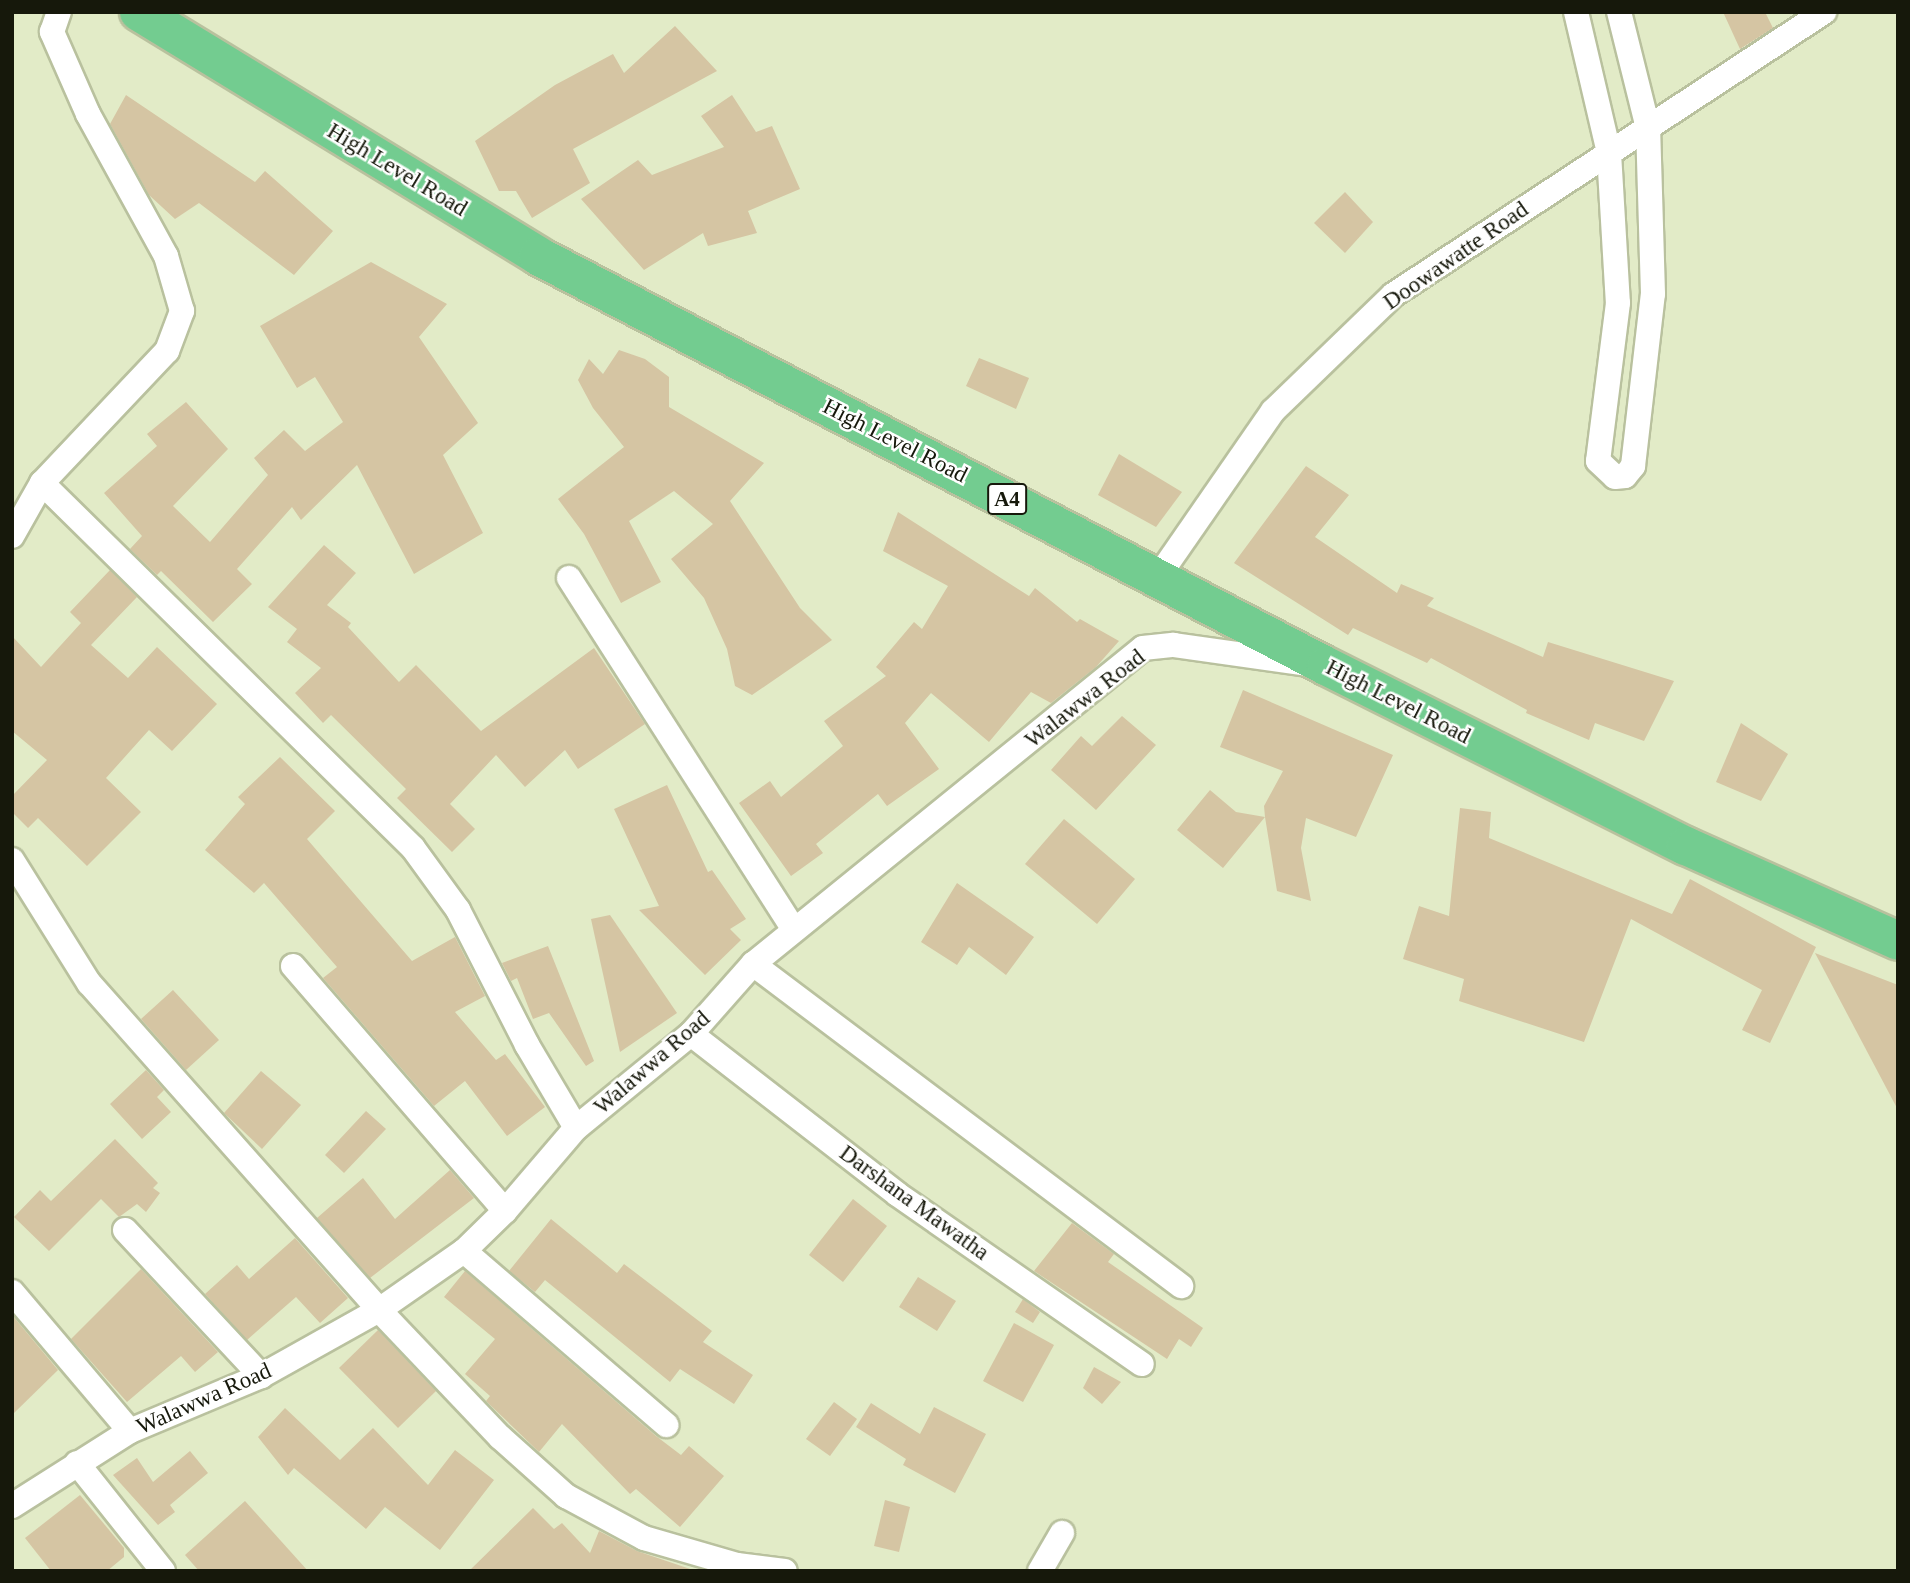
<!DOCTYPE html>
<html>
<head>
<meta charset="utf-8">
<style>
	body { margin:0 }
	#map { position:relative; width:1910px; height:1583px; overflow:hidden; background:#e2ebc7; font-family:"Times New Roman",serif }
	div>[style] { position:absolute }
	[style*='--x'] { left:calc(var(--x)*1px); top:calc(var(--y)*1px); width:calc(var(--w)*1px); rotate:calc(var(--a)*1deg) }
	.building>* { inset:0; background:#d5c5a3 }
	.roads { filter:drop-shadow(2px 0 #b9c19e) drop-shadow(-2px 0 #b9c19e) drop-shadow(0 2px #b9c19e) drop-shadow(0 -2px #b9c19e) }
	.minor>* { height:24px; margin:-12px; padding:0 12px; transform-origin:12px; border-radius:12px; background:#fff }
	.trunk>* { height:38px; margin:-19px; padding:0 19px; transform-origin:19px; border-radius:19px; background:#73cc90 }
	span { translate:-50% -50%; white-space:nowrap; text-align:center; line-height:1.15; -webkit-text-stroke:5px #fff; paint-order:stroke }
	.shield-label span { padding:2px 5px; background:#fff; border:2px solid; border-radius:5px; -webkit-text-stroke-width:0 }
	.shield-label { font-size:21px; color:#16180b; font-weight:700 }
	.street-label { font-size:23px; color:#16180b }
	.frame { position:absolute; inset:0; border:14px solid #16180b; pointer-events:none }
</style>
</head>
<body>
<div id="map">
	<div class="building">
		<div style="clip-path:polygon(1723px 12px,1765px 12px,1773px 28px,1740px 49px)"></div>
		<div style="clip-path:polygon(675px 26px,717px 71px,573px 149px,590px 183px,532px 218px,516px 191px,499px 191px,475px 141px,555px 85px,613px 54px,624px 73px)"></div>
		<div style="clip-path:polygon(126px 95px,255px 182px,265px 171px,333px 231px,294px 275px,199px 203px,175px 219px,149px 195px,110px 124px)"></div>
		<div style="clip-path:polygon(732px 95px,756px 132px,772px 126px,800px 189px,748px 211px,757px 233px,708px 246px,703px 233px,644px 270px,581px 199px,638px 160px,652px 175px,724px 147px,701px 116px)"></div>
		<div style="clip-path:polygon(1345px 192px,1373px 222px,1345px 253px,1314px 223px)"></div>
		<div style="clip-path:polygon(371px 262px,447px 304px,419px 337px,478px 423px,443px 455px,483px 533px,414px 574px,357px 465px,301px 520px,292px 507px,237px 569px,252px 584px,213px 622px,161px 571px,157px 575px,130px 549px,142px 536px,104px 493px,157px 446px,147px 434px,186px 402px,228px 449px,173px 506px,210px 542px,268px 475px,254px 458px,284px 430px,305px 451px,343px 422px,315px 377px,297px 388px,260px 326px)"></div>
		<div style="clip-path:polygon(619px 350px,645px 359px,669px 377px,669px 407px,764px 463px,730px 501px,800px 608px,832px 640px,752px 695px,735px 686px,727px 649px,704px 598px,671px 559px,713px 524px,674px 491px,629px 521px,661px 582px,621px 603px,584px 534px,558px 499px,624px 447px,593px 408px,578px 380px,589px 359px,603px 374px)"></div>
		<div style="clip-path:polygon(979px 358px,1029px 378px,1016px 409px,966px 386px)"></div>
		<div style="clip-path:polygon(1119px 454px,1182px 492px,1156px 527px,1098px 495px)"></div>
		<div style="clip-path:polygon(1306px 466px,1349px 495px,1315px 537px,1397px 593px,1401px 584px,1434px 598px,1427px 606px,1543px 657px,1548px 642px,1674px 681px,1644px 741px,1595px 723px,1589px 740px,1526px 713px,1527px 710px,1431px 658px,1427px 663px,1353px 628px,1348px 635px,1234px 563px)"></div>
		<div style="clip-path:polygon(898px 512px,1029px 596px,1035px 588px,1077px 622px,1080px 619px,1119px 641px,1096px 667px,1051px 703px,1031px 692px,989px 742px,931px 693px,905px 723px,939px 769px,887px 806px,878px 794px,816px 844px,823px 853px,791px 876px,739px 803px,770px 781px,781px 797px,843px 746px,824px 721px,886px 676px,876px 667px,914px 622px,922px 629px,948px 586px,883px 551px)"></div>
		<div style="clip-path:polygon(324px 545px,356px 573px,327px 605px,351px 623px,348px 627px,399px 682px,416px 665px,481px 731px,594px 648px,645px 724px,578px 769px,565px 750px,525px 787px,496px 755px,450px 804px,475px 829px,452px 852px,397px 798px,406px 789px,331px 715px,323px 723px,295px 693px,321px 668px,287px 642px,297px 629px,268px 607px)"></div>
		<div style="clip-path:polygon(110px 570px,137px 597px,91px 645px,128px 678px,157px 647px,217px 704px,172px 751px,149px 730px,106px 778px,141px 812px,87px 866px,38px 818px,28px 828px,12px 812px,12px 796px,47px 760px,12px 731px,12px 636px,41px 667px,81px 623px,70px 612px)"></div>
		<div style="clip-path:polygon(1243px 690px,1393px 755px,1356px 837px,1306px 818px,1301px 848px,1311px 901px,1277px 891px,1265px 817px,1223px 868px,1177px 830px,1210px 790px,1236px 812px,1265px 817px,1264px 806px,1283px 771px,1220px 747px)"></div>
		<div style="clip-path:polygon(1122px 716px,1156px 745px,1096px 810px,1051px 770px,1081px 736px,1092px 746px)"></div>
		<div style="clip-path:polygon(1741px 723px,1788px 754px,1761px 801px,1716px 782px)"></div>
		<div style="clip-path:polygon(280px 757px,335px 811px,307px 839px,412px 961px,455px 937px,485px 996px,455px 1012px,496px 1060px,505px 1054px,545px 1107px,507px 1136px,465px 1081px,434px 1106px,323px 978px,337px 967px,264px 883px,254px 893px,205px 850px,245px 804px,238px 797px)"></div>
		<div style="clip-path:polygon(667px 785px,708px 872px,712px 870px,746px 919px,730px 929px,741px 940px,705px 975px,639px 910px,659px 906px,614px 809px)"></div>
		<div style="clip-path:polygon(1460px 808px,1491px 812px,1489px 838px,1672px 914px,1690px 879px,1816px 947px,1770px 1043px,1742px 1030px,1762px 990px,1631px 919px,1584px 1042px,1459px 1001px,1464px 979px,1403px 959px,1419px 906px,1449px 916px)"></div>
		<div style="clip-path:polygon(1064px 819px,1135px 879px,1097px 924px,1025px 864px)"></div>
		<div style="clip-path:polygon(957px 883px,1034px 937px,1006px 975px,969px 947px,957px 965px,921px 942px)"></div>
		<div style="clip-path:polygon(610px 915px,677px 1013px,620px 1052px,591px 919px)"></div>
		<div style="clip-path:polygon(548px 946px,594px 1061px,586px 1066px,549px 1013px,533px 1019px,517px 978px,511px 981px,502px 963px)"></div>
		<div style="clip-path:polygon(1815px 953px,1898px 985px,1898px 1110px)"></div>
		<div style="clip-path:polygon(173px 990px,219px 1040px,186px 1070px,141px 1019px)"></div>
		<div style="clip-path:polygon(146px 1070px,164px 1090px,157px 1097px,171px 1112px,142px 1139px,110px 1104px)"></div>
		<div style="clip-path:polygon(261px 1071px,301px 1105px,262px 1149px,224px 1113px)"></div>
		<div style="clip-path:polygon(366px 1111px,386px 1129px,344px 1173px,325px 1155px)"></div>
		<div style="clip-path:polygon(115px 1139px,158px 1183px,153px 1188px,160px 1193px,146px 1212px,137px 1204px,119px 1217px,101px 1199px,49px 1251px,14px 1217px,40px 1190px,51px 1201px)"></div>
		<div style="clip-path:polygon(450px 1170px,474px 1198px,370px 1278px,317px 1218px,363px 1178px,395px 1219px)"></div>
		<div style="clip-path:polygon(853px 1199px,887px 1226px,843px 1282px,809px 1255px)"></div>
		<div style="clip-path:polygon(551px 1219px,617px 1273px,624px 1264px,712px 1331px,703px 1342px,753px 1375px,734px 1404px,680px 1369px,670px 1382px,545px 1280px,535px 1292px,509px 1271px)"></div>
		<div style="clip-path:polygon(1072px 1223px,1114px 1254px,1108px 1262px,1203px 1328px,1191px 1347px,1179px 1339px,1167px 1359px,1034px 1271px)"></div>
		<div style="clip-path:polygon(295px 1238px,348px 1298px,320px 1323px,296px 1297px,247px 1340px,205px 1294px,237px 1265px,249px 1279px)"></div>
		<div style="clip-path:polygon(141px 1269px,218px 1352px,195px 1372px,181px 1356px,127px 1402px,71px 1339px)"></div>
		<div style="clip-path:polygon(465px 1271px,656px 1436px,681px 1455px,689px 1446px,724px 1476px,680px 1527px,636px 1489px,630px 1494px,562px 1424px,539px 1452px,486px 1401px,490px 1396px,465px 1374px,495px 1339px,444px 1297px)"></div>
		<div style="clip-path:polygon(918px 1277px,956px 1301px,937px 1331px,899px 1307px)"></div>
		<div style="clip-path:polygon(1023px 1299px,1040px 1312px,1033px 1323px,1015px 1312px)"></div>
		<div style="clip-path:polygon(12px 1315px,58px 1370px,12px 1415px)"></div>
		<div style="clip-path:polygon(1014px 1323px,1054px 1345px,1023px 1402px,983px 1381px)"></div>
		<div style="clip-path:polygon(378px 1330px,436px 1391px,398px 1428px,339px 1368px)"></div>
		<div style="clip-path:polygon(1094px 1367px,1121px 1382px,1102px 1404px,1083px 1388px)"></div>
		<div style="clip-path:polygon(834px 1402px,857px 1419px,830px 1456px,806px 1439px)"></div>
		<div style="clip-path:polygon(871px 1403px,920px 1434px,934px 1407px,986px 1434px,955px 1493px,903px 1465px,906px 1459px,856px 1427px)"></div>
		<div style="clip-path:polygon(285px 1408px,340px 1460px,373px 1428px,428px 1485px,455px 1450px,494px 1480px,440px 1550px,385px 1507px,366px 1529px,294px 1468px,288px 1475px,258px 1437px)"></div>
		<div style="clip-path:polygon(190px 1451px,208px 1473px,170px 1505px,175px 1512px,158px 1525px,113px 1475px,137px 1458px,153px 1482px)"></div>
		<div style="clip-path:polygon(80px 1495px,124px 1548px,124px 1557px,107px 1571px,51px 1571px,25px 1538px)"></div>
		<div style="clip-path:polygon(885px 1500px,910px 1507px,899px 1552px,874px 1546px)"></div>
		<div style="clip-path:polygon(245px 1501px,308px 1571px,199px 1571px,185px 1555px)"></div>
		<div style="clip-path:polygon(533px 1508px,554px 1529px,562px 1523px,590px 1553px,599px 1531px,637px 1551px,696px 1571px,469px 1571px)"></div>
	</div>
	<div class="roads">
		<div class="minor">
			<div style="--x:1576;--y:12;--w:145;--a:76.8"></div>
			<div style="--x:1609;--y:153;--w:150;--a:86.6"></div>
			<div style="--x:1618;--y:303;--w:159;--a:97.2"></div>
			<div style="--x:1598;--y:461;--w:23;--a:43"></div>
			<div style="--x:1615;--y:477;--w:10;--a:-6"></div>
			<div style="--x:1625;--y:476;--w:13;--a:-51"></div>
			<div style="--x:1633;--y:466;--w:173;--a:-83.4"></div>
			<div style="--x:1653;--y:294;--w:166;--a:-91.7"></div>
			<div style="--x:1648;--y:128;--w:120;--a:-104"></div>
			<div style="--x:42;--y:483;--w:520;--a:44.53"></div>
			<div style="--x:413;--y:848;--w:77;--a:54"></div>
			<div style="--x:458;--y:910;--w:152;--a:62.9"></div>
			<div style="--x:527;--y:1045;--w:96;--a:59.4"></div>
			<div style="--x:12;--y:536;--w:61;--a:-60.5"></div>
			<div style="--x:42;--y:483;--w:182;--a:-46.6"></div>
			<div style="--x:167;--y:351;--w:43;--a:-69.4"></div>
			<div style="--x:182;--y:311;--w:57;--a:-106.2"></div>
			<div style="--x:166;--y:256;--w:162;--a:-118.8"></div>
			<div style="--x:88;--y:114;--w:90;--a:-113.7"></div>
			<div style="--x:52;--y:32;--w:21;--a:-71"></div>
			<div style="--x:1158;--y:577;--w:202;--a:-55.3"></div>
			<div style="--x:1273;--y:411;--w:167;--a:-44"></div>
			<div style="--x:1393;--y:295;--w:516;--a:-33.29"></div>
			<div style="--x:569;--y:578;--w:416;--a:57.4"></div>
			<div style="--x:12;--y:860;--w:145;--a:58"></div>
			<div style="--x:89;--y:983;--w:437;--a:48.4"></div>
			<div style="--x:379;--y:1310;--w:175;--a:46.4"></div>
			<div style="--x:500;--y:1437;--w:89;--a:41.8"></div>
			<div style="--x:566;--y:1496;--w:89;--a:28.3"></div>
			<div style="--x:644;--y:1538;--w:97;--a:16.2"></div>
			<div style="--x:737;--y:1565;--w:48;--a:7.1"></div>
			<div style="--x:753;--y:964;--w:536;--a:36.96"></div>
			<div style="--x:293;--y:966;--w:324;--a:49.1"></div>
			<div style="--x:691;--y:1034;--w:261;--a:37.8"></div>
			<div style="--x:897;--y:1194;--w:298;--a:34.8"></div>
			<div style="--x:125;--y:1230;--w:200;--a:47"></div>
			<div style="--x:464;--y:1251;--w:267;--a:40.7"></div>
			<div style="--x:12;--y:1292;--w:182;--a:49.7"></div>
			<div style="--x:77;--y:1463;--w:138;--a:51.5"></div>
			<div style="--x:12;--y:1506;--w:140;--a:-32.4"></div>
			<div style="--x:130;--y:1431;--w:142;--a:-22.8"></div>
			<div style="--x:261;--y:1376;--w:135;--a:-29.2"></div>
			<div style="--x:379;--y:1310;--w:103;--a:-34.8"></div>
			<div style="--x:464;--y:1251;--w:57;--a:-44.3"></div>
			<div style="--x:505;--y:1211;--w:109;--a:-49.5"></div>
			<div style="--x:576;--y:1128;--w:149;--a:-39.3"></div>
			<div style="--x:691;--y:1034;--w:94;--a:-48.5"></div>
			<div style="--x:753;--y:964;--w:502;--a:-39.02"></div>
			<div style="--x:1143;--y:648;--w:31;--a:-6"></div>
			<div style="--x:1174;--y:645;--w:135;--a:8.1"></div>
			<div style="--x:1040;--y:1571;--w:44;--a:-59.9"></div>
		</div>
		<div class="trunk">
			<div style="--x:139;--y:12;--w:468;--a:31.4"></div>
			<div style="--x:538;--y:256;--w:888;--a:27.49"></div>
			<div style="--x:1326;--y:666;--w:402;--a:26.6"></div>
			<div style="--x:1686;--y:846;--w:232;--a:24.1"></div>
		</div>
	</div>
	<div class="shield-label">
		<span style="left:1007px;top:499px">A4</span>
	</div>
	<div class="street-label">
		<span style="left:397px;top:170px;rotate:31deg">High Level Road</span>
		<span style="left:1456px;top:256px;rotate:-35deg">Doowawatte Road</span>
		<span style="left:895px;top:441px;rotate:27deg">High Level Road</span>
		<span style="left:1085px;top:699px;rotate:-38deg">Walawwa Road</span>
		<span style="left:1398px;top:702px;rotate:27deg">High Level Road</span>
		<span style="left:652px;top:1063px;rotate:-41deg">Walawwa Road</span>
		<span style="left:914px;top:1203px;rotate:36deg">Darshana Mawatha</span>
		<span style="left:204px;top:1399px;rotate:-24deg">Walawwa Road</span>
	</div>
	<div class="frame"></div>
</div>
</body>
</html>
